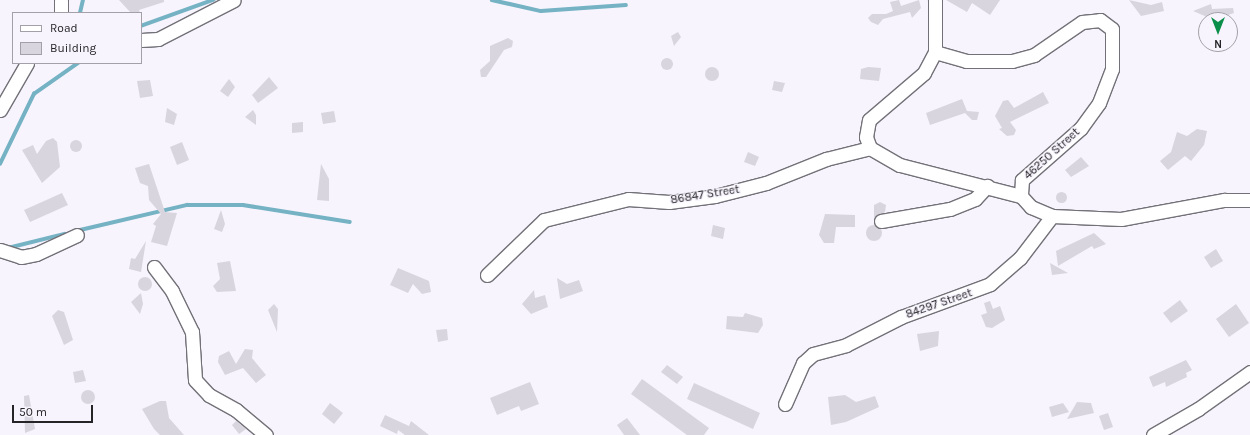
<!DOCTYPE html>
<html>
<head>
<meta charset="utf-8">
<style>
	body { margin:0 }
	#map { position:relative; width:1250px; height:435px; overflow:hidden; background:#f7f4fd; font-family:Karla,sans-serif }
	div>[style] { position:absolute }
	[style*='--x'] { left:calc(var(--x)*1px); top:calc(var(--y)*1px); width:calc(var(--w)*1px); rotate:calc(var(--a)*1deg) }
	.stream>* { height:3.5px; margin:-1.75px; padding:0 1.75px; transform-origin:1.75px; border-radius:1.75px; background:#75b2c4 }
	.building>* { inset:0; background:#d9d5de }
	.round { border-radius:50% }
	.roads { filter:drop-shadow(1px 0 #737178) drop-shadow(-1px 0 #737178) drop-shadow(0 1px #737178) drop-shadow(0 -1px #737178) }
	.street>* { height:13px; margin:-6.5px; padding:0 6.5px; transform-origin:6.5px; border-radius:6.5px; background:#fff }
	span { translate:-50% -50%; white-space:nowrap; text-align:center; line-height:1.15; -webkit-text-stroke:3px #f7f4fd; paint-order:stroke }
	.street-label { font-size:12px; color:#252427 }
	.legend { position:absolute; left:12px; top:12px; width:130px; height:52px; box-sizing:border-box; background:#f7f4fd; border:1px solid #a3a1a7; margin:0; padding:5px 7px; list-style:none; font-size:12px; color:#252427 }
	.legend li { display:flex; align-items:center; gap:8px; height:20px }
	.legend b { width:20px; border:1px solid #a3a1a7 }
	.north { position:absolute; left:1198px; top:12px; width:40px; height:40px; box-sizing:border-box; background:#f7f4fd; border:1px solid #a3a1a7; border-radius:50%; rotate:180deg; font-size:11px; font-weight:700; line-height:16px; text-align:center; color:#252427 }
	.north::after { content:''; display:block; margin:auto; width:14px; height:18px; background:#0c8e4b; clip-path:polygon(50% 0,100% 100%,50% 72%,0 100%) }
	.scale { position:absolute; left:12px; top:405px; width:81px; height:18px; box-sizing:border-box; border:2px solid #252427; border-top:0; padding-left:5px; font-size:12px; line-height:14px; white-space:nowrap; color:#252427; -webkit-text-stroke:3px #f7f4fd; paint-order:stroke }
</style>
</head>
<body>
<div id="map">
	<div class="stream">
		<div style="--x:492;--y:0;--w:50;--a:12.7"></div>
		<div style="--x:541;--y:11;--w:85;--a:-4"></div>
		<div style="--x:80;--y:13;--w:13;--a:-77"></div>
		<div style="--x:141;--y:26;--w:77;--a:-19.9"></div>
		<div style="--x:0;--y:164;--w:78;--a:-64.1"></div>
		<div style="--x:34;--y:94;--w:54;--a:-35.2"></div>
		<div style="--x:76;--y:231;--w:114;--a:-13.2"></div>
		<div style="--x:187;--y:205;--w:56;--a:0"></div>
		<div style="--x:243;--y:205;--w:108;--a:9"></div>
		<div style="--x:8;--y:248;--w:58;--a:-14"></div>
	</div>
	<div class="building">
		<div style="clip-path:polygon(119px 0,164px 0,164px 2px,139px 10px,140px 13px,131px 13px)"></div>
		<div style="clip-path:polygon(899px 0,901px 6px,919px 0,921px 8px,912px 18px,910px 12px,883px 19px,878px 25px,871px 22px,868px 18px,872px 14px,886px 14px,893px 11px,890px 2px)"></div>
		<div style="clip-path:polygon(946px 0,1000px 0,990px 15px,972px 3px,967px 12px)"></div>
		<div style="clip-path:polygon(1129px 0,1151px 5px,1162px 2px,1164px 11px,1141px 16px)"></div>
		<div style="clip-path:polygon(1211px 4px,1212px 9px,1233px 8px,1234px 13px,1214px 20px,1193px 11px)"></div>
		<div style="clip-path:polygon(678px 32px,681px 37px,674px 46px,671px 36px)"></div>
		<div style="clip-path:polygon(508px 38px,513px 41px,512px 47px,504px 50px,486px 77px,481px 77px,480px 70px,490px 61px,490px 46px)"></div>
		<div class="round" style="left:661px;top:58px;width:12px;height:12px"></div>
		<div class="round" style="left:705px;top:67px;width:14px;height:14px"></div>
		<div style="clip-path:polygon(868px 67px,881px 68px,879px 81px,860px 79px,861px 69px)"></div>
		<div style="clip-path:polygon(269px 77px,278px 88px,258px 103px,252px 95px)"></div>
		<div style="clip-path:polygon(229px 79px,235px 87px,228px 97px,220px 91px)"></div>
		<div style="clip-path:polygon(150px 80px,153px 96px,140px 98px,137px 81px)"></div>
		<div style="clip-path:polygon(774px 81px,785px 83px,782px 92px,772px 90px)"></div>
		<div style="clip-path:polygon(1043px 92px,1049px 103px,1010px 122px,1016px 130px,1014px 135px,1007px 136px,999px 129px,1002px 128px,995px 116px,1003px 101px,1008px 100px,1014px 108px)"></div>
		<div style="clip-path:polygon(962px 99px,967px 111px,979px 112px,977px 120px,972px 120px,965px 113px,930px 125px,926px 113px)"></div>
		<div style="clip-path:polygon(167px 108px,177px 114px,174px 125px,165px 122px)"></div>
		<div style="clip-path:polygon(253px 110px,256px 115px,256px 125px,245px 117px)"></div>
		<div style="clip-path:polygon(334px 111px,336px 122px,323px 124px,321px 113px)"></div>
		<div style="clip-path:polygon(303px 122px,303px 132px,292px 133px,292px 123px)"></div>
		<div style="clip-path:polygon(1197px 129px,1207px 131px,1204px 145px,1191px 161px,1185px 156px,1168px 170px,1160px 161px,1171px 152px,1177px 132px,1187px 136px)"></div>
		<div style="clip-path:polygon(53px 138px,57px 142px,60px 167px,42px 183px,22px 150px,33px 145px,37px 154px,46px 141px)"></div>
		<div class="round" style="left:70px;top:140px;width:12px;height:12px"></div>
		<div style="clip-path:polygon(182px 142px,189px 160px,177px 165px,170px 147px)"></div>
		<div style="clip-path:polygon(748px 152px,759px 157px,755px 166px,744px 162px)"></div>
		<div style="clip-path:polygon(1081px 157px,1089px 166px,1071px 177px,1065px 170px)"></div>
		<div style="clip-path:polygon(149px 164px,165px 212px,177px 213px,167px 246px,151px 242px,156px 226px,153px 224px,161px 214px,149px 200px,148px 186px,140px 183px,135px 168px)"></div>
		<div style="clip-path:polygon(321px 164px,329px 179px,329px 201px,317px 200px)"></div>
		<div class="round" style="left:1055.5px;top:191.5px;width:11px;height:11px"></div>
		<div style="clip-path:polygon(62px 193px,68px 205px,30px 222px,24px 210px)"></div>
		<div style="clip-path:polygon(880px 202px,886px 205px,885px 212px,874px 218px,874px 205px)"></div>
		<div style="clip-path:polygon(221px 210px,225px 224px,222px 232px,214px 229px)"></div>
		<div style="clip-path:polygon(825px 214px,855px 215px,855px 227px,836px 227px,834px 243px,824px 243px,819px 235px)"></div>
		<div style="clip-path:polygon(713px 225px,725px 228px,723px 239px,711px 236px)"></div>
		<div class="round" style="left:866px;top:225px;width:16px;height:16px"></div>
		<div style="clip-path:polygon(1094px 233px,1106px 244px,1094px 249px,1092px 246px,1058px 266px,1056px 251px)"></div>
		<div style="clip-path:polygon(146px 241px,141px 272px,129px 269px,131px 258px,135px 259px)"></div>
		<div style="clip-path:polygon(1216px 249px,1223px 261px,1211px 268px,1204px 257px)"></div>
		<div style="clip-path:polygon(230px 261px,236px 291px,217px 292px,213px 286px,220px 279px,217px 263px)"></div>
		<div style="clip-path:polygon(1050px 263px,1068px 273px,1052px 275px)"></div>
		<div style="clip-path:polygon(398px 268px,429px 281px,431px 292px,422px 294px,413px 284px,408px 293px,390px 285px)"></div>
		<div class="round" style="left:138px;top:277px;width:14px;height:14px"></div>
		<div style="clip-path:polygon(557px 278px,567px 284px,579px 280px,583px 291px,560px 299px)"></div>
		<div style="clip-path:polygon(534px 290px,535px 298px,545px 295px,548px 307px,531px 314px,522px 304px)"></div>
		<div style="clip-path:polygon(141px 293px,143px 304px,140px 314px,131px 302px)"></div>
		<div style="clip-path:polygon(1180px 300px,1188px 311px,1171px 323px,1163px 313px)"></div>
		<div style="clip-path:polygon(990px 301px,993px 309px,1000px 306px,1005px 320px,992px 328px,986px 327px,981px 315px,987px 313px,984px 303px)"></div>
		<div style="clip-path:polygon(274px 304px,278px 309px,277px 332px,268px 310px)"></div>
		<div style="clip-path:polygon(1236px 304px,1249px 323px,1229px 337px,1216px 319px)"></div>
		<div style="clip-path:polygon(58px 310px,64px 312px,73px 340px,64px 345px,52px 316px)"></div>
		<div style="clip-path:polygon(745px 313px,762px 318px,763px 325px,758px 333px,726px 329px,727px 316px,743px 317px)"></div>
		<div style="clip-path:polygon(447px 329px,448px 340px,438px 342px,436px 330px)"></div>
		<div style="clip-path:polygon(939px 331px,938px 346px,920px 351px,917px 334px)"></div>
		<div style="clip-path:polygon(245px 349px,253px 350px,252px 358px,266px 375px,256px 383px,243px 368px,225px 375px,218px 362px,219px 356px,229px 351px,236px 364px)"></div>
		<div style="clip-path:polygon(1186px 360px,1192px 370px,1186px 373px,1187px 377px,1166px 387px,1165px 382px,1153px 387px,1149px 377px)"></div>
		<div style="clip-path:polygon(667px 365px,683px 377px,677px 384px,661px 372px)"></div>
		<div style="clip-path:polygon(83px 370px,86px 381px,75px 383px,73px 372px)"></div>
		<div style="clip-path:polygon(642px 379px,709px 428px,704px 435px,687px 435px,631px 394px)"></div>
		<div style="clip-path:polygon(530px 382px,539px 404px,521px 411px,519px 406px,497px 415px,490px 398px)"></div>
		<div style="clip-path:polygon(694px 383px,760px 413px,753px 429px,687px 399px)"></div>
		<div class="round" style="left:81px;top:390px;width:14px;height:14px"></div>
		<div style="clip-path:polygon(29px 395px,35px 429px,25px 433px,24px 396px)"></div>
		<div style="clip-path:polygon(845px 395px,856px 402px,875px 396px,879px 407px,846px 422px,831px 425px,828px 397px)"></div>
		<div style="clip-path:polygon(160px 401px,166px 401px,169px 418px,184px 435px,160px 435px,154px 429px,142px 409px)"></div>
		<div style="clip-path:polygon(1077px 402px,1091px 403px,1094px 413px,1067px 419px)"></div>
		<div style="clip-path:polygon(330px 403px,343px 413px,334px 424px,322px 414px)"></div>
		<div style="clip-path:polygon(1063px 403px,1069px 412px,1052px 417px,1049px 407px)"></div>
		<div style="clip-path:polygon(1108px 413px,1113px 427px,1104px 430px,1099px 416px)"></div>
		<div style="clip-path:polygon(385px 415px,409px 426px,411px 421px,429px 435px,405px 435px,398px 430px,397px 434px,380px 426px)"></div>
		<div style="clip-path:polygon(627px 418px,640px 435px,624px 435px,617px 425px)"></div>
		<div style="clip-path:polygon(236px 421px,246px 429px,239px 434px,232px 425px)"></div>
	</div>
	<div class="roads">
		<div class="street">
			<div style="--x:935;--y:0;--w:52;--a:90"></div>
			<div style="--x:935;--y:52;--w:32;--a:16"></div>
			<div style="--x:966;--y:61;--w:46;--a:0"></div>
			<div style="--x:1012;--y:61;--w:23;--a:-15"></div>
			<div style="--x:1034;--y:55;--w:58;--a:-34.5"></div>
			<div style="--x:1082;--y:22;--w:18;--a:-6"></div>
			<div style="--x:1100;--y:20;--w:15;--a:37"></div>
			<div style="--x:1112;--y:29;--w:40;--a:90"></div>
			<div style="--x:1112;--y:69;--w:36;--a:111"></div>
			<div style="--x:1099;--y:103;--w:31;--a:126"></div>
			<div style="--x:1081;--y:128;--w:79;--a:138.6"></div>
			<div style="--x:1022;--y:180;--w:16;--a:94"></div>
			<div style="--x:1021;--y:196;--w:15;--a:48"></div>
			<div style="--x:1031;--y:207;--w:23;--a:23"></div>
			<div style="--x:1052;--y:216;--w:69;--a:2.5"></div>
			<div style="--x:1121;--y:219;--w:105;--a:-10.5"></div>
			<div style="--x:1224;--y:200;--w:26;--a:0"></div>
			<div style="--x:61;--y:13;--w:13;--a:-90"></div>
			<div style="--x:141;--y:40;--w:17;--a:-3"></div>
			<div style="--x:158;--y:39;--w:85;--a:-27.2"></div>
			<div style="--x:935;--y:52;--w:24;--a:118"></div>
			<div style="--x:924;--y:73;--w:72;--a:139.5"></div>
			<div style="--x:869;--y:120;--w:17;--a:100"></div>
			<div style="--x:866;--y:137;--w:12;--a:70"></div>
			<div style="--x:870;--y:148;--w:34;--a:30"></div>
			<div style="--x:900;--y:165;--w:125;--a:14.4"></div>
			<div style="--x:0;--y:110;--w:54;--a:-60.1"></div>
			<div style="--x:881;--y:221;--w:70;--a:-9.9"></div>
			<div style="--x:950;--y:209;--w:27;--a:-22"></div>
			<div style="--x:975;--y:199;--w:18;--a:-47"></div>
			<div style="--x:0;--y:250;--w:22;--a:18"></div>
			<div style="--x:21;--y:257;--w:15;--a:-11"></div>
			<div style="--x:36;--y:254;--w:45;--a:-24.9"></div>
			<div style="--x:154;--y:267;--w:30;--a:53"></div>
			<div style="--x:172;--y:291;--w:46;--a:64"></div>
			<div style="--x:192;--y:332;--w:48;--a:86.4"></div>
			<div style="--x:195;--y:380;--w:21;--a:47"></div>
			<div style="--x:209;--y:395;--w:31;--a:29"></div>
			<div style="--x:236;--y:410;--w:39;--a:40"></div>
			<div style="--x:487;--y:275;--w:79;--a:-44"></div>
			<div style="--x:544;--y:220;--w:87;--a:-14"></div>
			<div style="--x:628;--y:199;--w:41;--a:4.2"></div>
			<div style="--x:669;--y:202;--w:46;--a:-7.4"></div>
			<div style="--x:715;--y:196;--w:53;--a:-14.3"></div>
			<div style="--x:766;--y:183;--w:65;--a:-21.8"></div>
			<div style="--x:826;--y:159;--w:45;--a:-14"></div>
			<div style="--x:785;--y:404;--w:45;--a:-66.3"></div>
			<div style="--x:803;--y:363;--w:13;--a:-42"></div>
			<div style="--x:813;--y:354;--w:34;--a:-15"></div>
			<div style="--x:846;--y:345;--w:62;--a:-27"></div>
			<div style="--x:901;--y:317;--w:95;--a:-20.3"></div>
			<div style="--x:990;--y:284;--w:40;--a:-41"></div>
			<div style="--x:1020;--y:258;--w:53;--a:-52.7"></div>
			<div style="--x:1153;--y:435;--w:52;--a:-30"></div>
			<div style="--x:1198;--y:409;--w:64;--a:-35.4"></div>
		</div>
	</div>
	<div class="street-label">
		<span style="left:1052px;top:154px;rotate:-42deg">46250 Street</span>
		<span style="left:705px;top:195px;rotate:-9deg">86847 Street</span>
		<span style="left:939px;top:304px;rotate:-19deg">84297 Street</span>
	</div>
	<ul class="legend">
	<li><b style="height:5px;background:#fff"></b>Road</li>
	<li><b style="height:11px;background:#d9d5de"></b>Building</li>
	</ul>
	<div class="north">N</div>
	<div class="scale">50 m</div>
</div>
</body>
</html>
